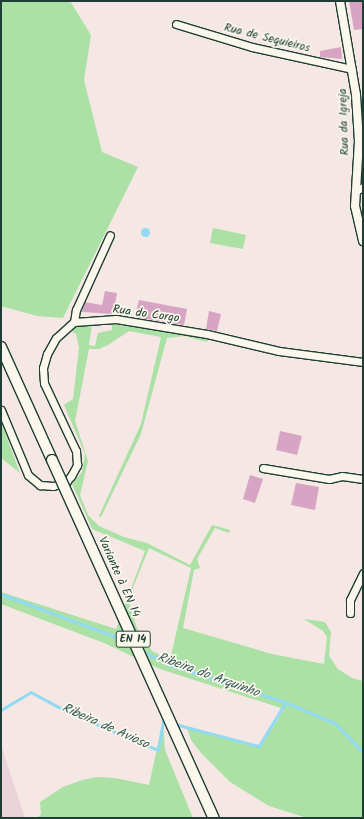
<!DOCTYPE html>
<html>
<head>
<meta charset="utf-8">
<style>
	body { margin:0 }
	#map { position:relative; width:364px; height:819px; overflow:hidden; background:#f4e7e4; font-family:Kalam,sans-serif }
	div>[style] { position:absolute }
	[style*='--x'] { left:calc(var(--x)*1px); top:calc(var(--y)*1px); width:calc(var(--w)*1px); rotate:calc(var(--a)*1deg) }
	.built>* { inset:0; background:#ebd3da }
	.green>* { inset:0; background:#abe1a5 }
	.water>* { inset:0; background:#92d9f3 }
	.round { border-radius:50% }
	.stream>* { height:2.5px; margin:-1.25px; padding:0 1.25px; transform-origin:1.25px; border-radius:1.25px; background:#92d9f3 }
	.building>* { inset:0; background:#d7a5c3 }
	.roads { filter:drop-shadow(1px 0 #1f3d34) drop-shadow(-1px 0 #1f3d34) drop-shadow(0 1px #1f3d34) drop-shadow(0 -1px #1f3d34) }
	.minor>* { height:7px; margin:-3.5px; padding:0 3.5px; transform-origin:3.5px; border-radius:3.5px; background:#fbf7ec }
	.tertiary>* { height:8px; margin:-4px; padding:0 4px; transform-origin:4px; border-radius:4px; background:#fbf7ec }
	.primary>* { height:10px; margin:-5px; padding:0 5px; transform-origin:5px; border-radius:5px; background:#fbf7ec }
	.bridges { filter:drop-shadow(1px 0 #1f3d34) drop-shadow(-1px 0 #1f3d34) drop-shadow(0 1px #1f3d34) drop-shadow(0 -1px #1f3d34) }
	.primary-bridge>* { height:10px; margin:-5px; padding:0 5px; transform-origin:5px; border-radius:5px; background:#fbf7ec }
	span { translate:-50% -50%; white-space:nowrap; text-align:center; line-height:1.15; -webkit-text-stroke:3.5px #fbf7ec; paint-order:stroke }
	.shield-label span { padding:1px 3px; background:#fbf7ec; border:1px solid; border-radius:3px; -webkit-text-stroke-width:0 }
	.shield-label { font-size:11px; color:#1f3d34; font-weight:700 }
	.street-label { font-size:12px; color:#1f3d34 }
	.water-label { font-size:13px; color:#365c5a; font-style:italic }
	.frame { position:absolute; inset:0; border:2px solid #1f3d34; pointer-events:none }
</style>
</head>
<body>
<div id="map">
	<div class="built">
		<div style="clip-path:polygon(1px 745px,25px 818px,1px 818px)"></div>
	</div>
	<div class="green">
		<div style="clip-path:polygon(1px 1px,70px 1px,91px 35px,84px 80px,102px 152px,138px 167px,63px 318px,37px 316px,1px 306px)"></div>
		<div style="clip-path:polygon(213px 228px,246px 235px,243px 249px,210px 243px)"></div>
		<div style="clip-path:polygon(evenodd,92px 324px,89px 345px,95px 346px,98px 333px,112px 330px,112px 324px,209px 338px,207px 342px,184px 336px,167px 338px,141px 434px,101px 517px,99px 516px,141px 424px,161px 337px,129px 331px,108px 345px,99px 349px,89px 349px,75px 421px,88px 461px,80px 495px,88px 515px,99px 526px,124px 537px,147px 543px,190px 565px,212px 525px,230px 530px,229px 533px,215px 528px,197px 559px,200px 568px,194px 570px,183px 628px,272px 654px,324px 664px,327px 637px,323px 631px,304px 619px,325px 622px,331px 632px,329px 656px,338px 669px,352px 678px,363px 681px,363px 818px,307px 818px,269px 806px,230px 782px,201px 753px,191px 740px,187px 728px,260px 748px,284px 709px,160px 669px,104px 643px,1px 604px,1px 592px,116px 629px,145px 551px,92px 529px,72px 484px,82px 472px,85px 454px,64px 405px,73px 399px,79px 348px,76px 334px,70px 330px,79px 325px,92px 324px,149px 548px,191px 568px,170px 660px,152px 651px,137px 628px,128px 600px,149px 548px)"></div>
		<div style="clip-path:polygon(1px 422px,20px 473px,1px 458px)"></div>
		<div style="clip-path:polygon(163px 721px,165px 750px,193px 818px,37px 818px,41px 814px,40px 802px,63px 787px,82px 780px,97px 777px,115px 778px,149px 785px)"></div>
	</div>
	<div class="water">
		<div class="round" style="left:140.5px;top:227.5px;width:9px;height:9px"></div>
	</div>
	<div class="stream">
		<div style="--x:1;--y:594;--w:121;--a:20.4"></div>
		<div style="--x:114;--y:636;--w:21;--a:28"></div>
		<div style="--x:142;--y:651;--w:31;--a:27"></div>
		<div style="--x:170;--y:665;--w:121;--a:17.8"></div>
		<div style="--x:285;--y:702;--w:54;--a:22.8"></div>
		<div style="--x:335;--y:723;--w:40;--a:46"></div>
		<div style="--x:1;--y:710;--w:35;--a:-31"></div>
		<div style="--x:31;--y:692;--w:44;--a:28.3"></div>
		<div style="--x:70;--y:713;--w:95;--a:22.8"></div>
		<div style="--x:158;--y:750;--w:29;--a:-80"></div>
		<div style="--x:163;--y:721;--w:3;--a:0"></div>
		<div style="--x:175;--y:724;--w:87;--a:14.7"></div>
		<div style="--x:259;--y:746;--w:50;--a:-58.8"></div>
	</div>
	<div class="building">
		<div style="clip-path:polygon(349px 1px,363px 1px,363px 29px,354px 30px)"></div>
		<div style="clip-path:polygon(341px 47px,342px 59px,320px 57px,320px 51px)"></div>
		<div style="clip-path:polygon(105px 291px,117px 293px,113px 314px,82px 312px,85px 302px,102px 305px)"></div>
		<div style="clip-path:polygon(139px 300px,187px 309px,184px 325px,135px 317px)"></div>
		<div style="clip-path:polygon(209px 311px,221px 314px,217px 331px,206px 329px)"></div>
		<div style="clip-path:polygon(280px 431px,302px 436px,297px 455px,276px 450px)"></div>
		<div style="clip-path:polygon(250px 475px,263px 479px,255px 503px,243px 499px)"></div>
		<div style="clip-path:polygon(296px 483px,319px 487px,315px 510px,291px 505px)"></div>
	</div>
	<div class="roads">
		<div class="minor">
			<div style="--x:176;--y:24;--w:79;--a:16.8"></div>
			<div style="--x:252;--y:47;--w:102;--a:12.4"></div>
			<div style="--x:356;--y:191;--w:8;--a:-30"></div>
			<div style="--x:74;--y:322;--w:12;--a:-81"></div>
			<div style="--x:76;--y:310;--w:82;--a:-65.6"></div>
			<div style="--x:1;--y:410;--w:70;--a:67.4"></div>
			<div style="--x:28;--y:475;--w:16;--a:40"></div>
			<div style="--x:40;--y:485;--w:13;--a:4"></div>
			<div style="--x:53;--y:486;--w:14;--a:-17"></div>
			<div style="--x:66;--y:482;--w:8;--a:-50"></div>
			<div style="--x:71;--y:476;--w:13;--a:-61"></div>
			<div style="--x:77;--y:465;--w:14;--a:-94"></div>
			<div style="--x:76;--y:451;--w:75;--a:-115.2"></div>
			<div style="--x:44;--y:383;--w:15;--a:-94"></div>
			<div style="--x:43;--y:368;--w:15;--a:-74"></div>
			<div style="--x:47;--y:354;--w:18;--a:-61"></div>
			<div style="--x:56;--y:338;--w:24;--a:-42"></div>
			<div style="--x:74;--y:322;--w:42;--a:-4.1"></div>
			<div style="--x:116;--y:319;--w:92;--a:9.4"></div>
			<div style="--x:207;--y:334;--w:74;--a:13.3"></div>
			<div style="--x:279;--y:351;--w:85;--a:7.5"></div>
			<div style="--x:263;--y:468;--w:67;--a:9.5"></div>
			<div style="--x:329;--y:479;--w:13;--a:-13"></div>
			<div style="--x:342;--y:476;--w:21;--a:8"></div>
			<div style="--x:350;--y:613;--w:13;--a:-90"></div>
			<div style="--x:350;--y:600;--w:30;--a:-64"></div>
		</div>
		<div class="tertiary">
			<div style="--x:340;--y:1;--w:95;--a:80.3"></div>
			<div style="--x:356;--y:95;--w:46;--a:86.3"></div>
			<div style="--x:359;--y:141;--w:65;--a:93.5"></div>
			<div style="--x:355;--y:206;--w:36;--a:77"></div>
		</div>
		<div class="primary">
			<div style="--x:1;--y:347;--w:124;--a:65.7"></div>
		</div>
	</div>
	<div class="bridges">
		<div class="primary-bridge">
			<div style="--x:52;--y:460;--w:393;--a:65.7"></div>
		</div>
	</div>
	<div class="shield-label">
		<span style="left:133px;top:639px">EN 14</span>
	</div>
	<div class="street-label">
		<span style="left:267px;top:38px;rotate:14deg">Rua de Sequieiros</span>
		<span style="left:344px;top:122px;rotate:-92deg">Rua da Igreja</span>
		<span style="left:146px;top:314px;rotate:8deg">Rua do Corgo</span>
		<span style="left:119px;top:577px;rotate:66deg">Variante à EN 14</span>
	</div>
	<div class="water-label">
		<span style="left:208px;top:676px;rotate:20deg">Ribeira do Arquinho</span>
		<span style="left:105px;top:727px;rotate:24deg">Ribeira de Avioso</span>
	</div>
	<div class="frame"></div>
</div>
</body>
</html>
